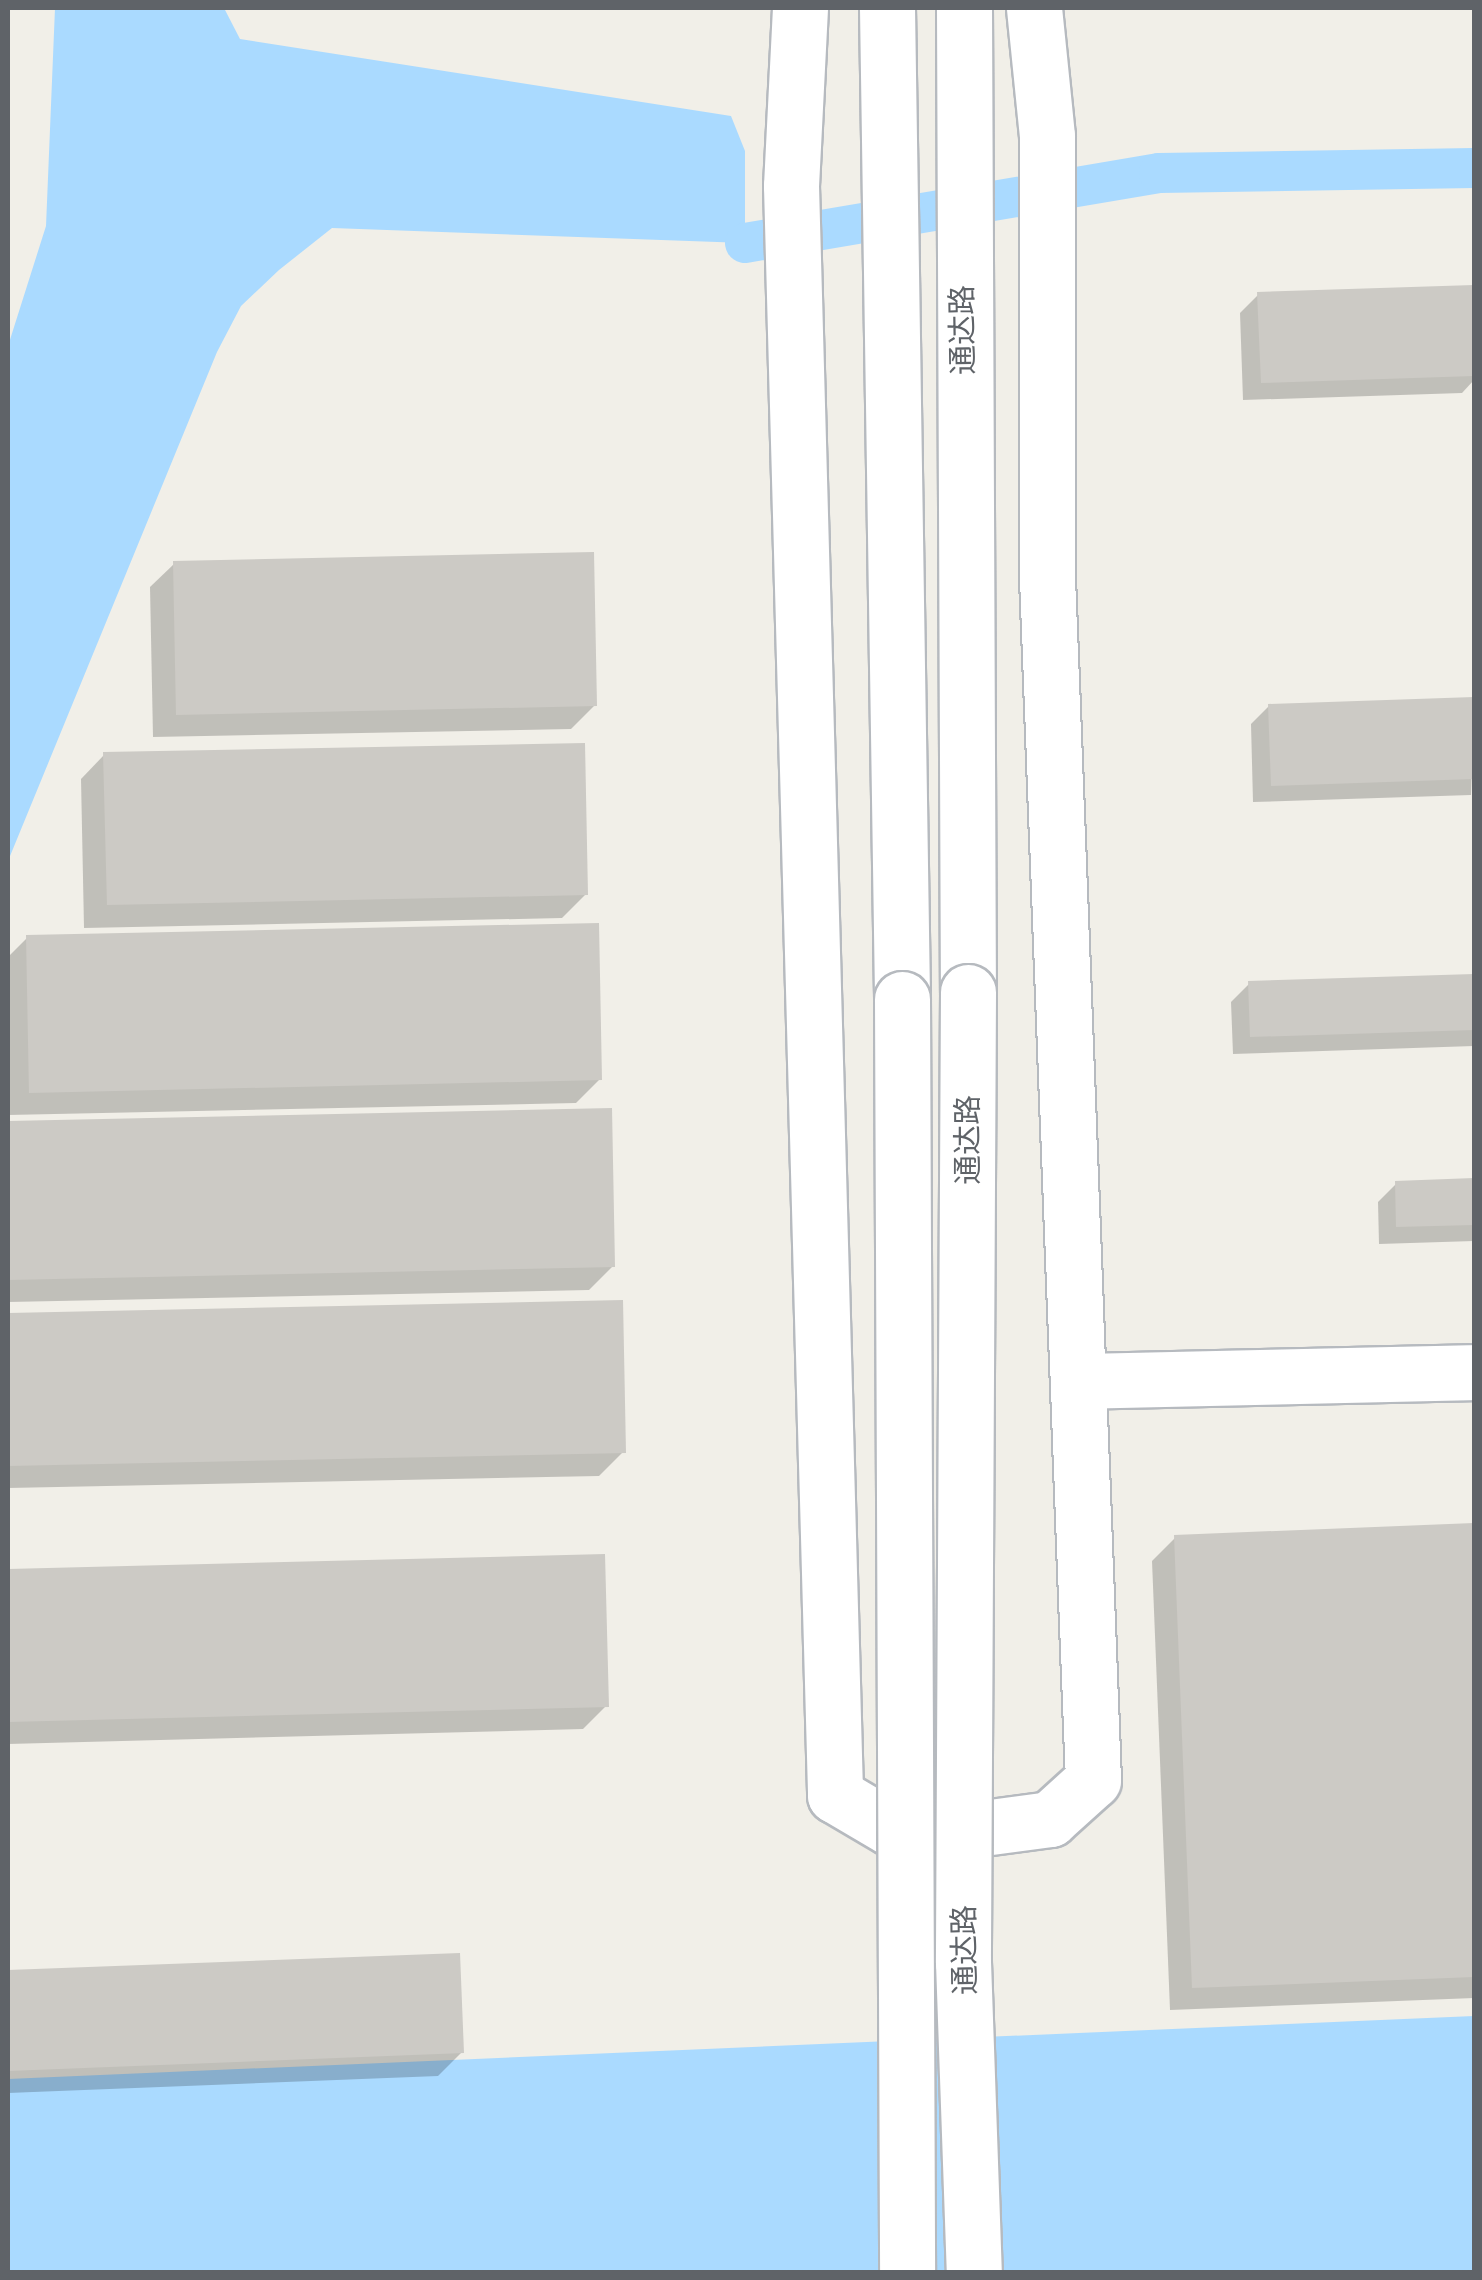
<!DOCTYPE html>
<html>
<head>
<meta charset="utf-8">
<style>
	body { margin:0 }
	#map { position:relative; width:1482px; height:2280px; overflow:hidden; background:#f1efe8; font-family:Mulish,"Noto Sans SC",sans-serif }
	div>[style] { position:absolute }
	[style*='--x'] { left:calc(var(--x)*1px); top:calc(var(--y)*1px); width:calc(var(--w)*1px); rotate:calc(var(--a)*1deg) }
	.water>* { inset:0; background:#aadaff }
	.shadow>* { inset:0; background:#0003 }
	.canal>* { height:40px; margin:-20px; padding:0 20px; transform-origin:20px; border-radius:20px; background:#aadaff }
	.building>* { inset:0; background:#cccac5 }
	.roads { filter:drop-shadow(2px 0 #b6babf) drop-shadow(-2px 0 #b6babf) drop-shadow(0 2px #b6babf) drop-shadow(0 -2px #b6babf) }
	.secondary>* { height:55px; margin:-27.5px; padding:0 27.5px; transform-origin:27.5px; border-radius:27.5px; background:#fff }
	.bridges { filter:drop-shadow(2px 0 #b6babf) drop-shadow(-2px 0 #b6babf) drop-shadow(0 2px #b6babf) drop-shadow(0 -2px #b6babf) }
	.secondary-bridge>* { height:55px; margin:-27.5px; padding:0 27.5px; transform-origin:27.5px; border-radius:27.5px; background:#fff }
	span { translate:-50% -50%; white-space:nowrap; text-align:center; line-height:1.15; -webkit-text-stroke:9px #fff; paint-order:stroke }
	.street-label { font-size:30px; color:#5f6368 }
	.frame { position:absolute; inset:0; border:10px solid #5f6368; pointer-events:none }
</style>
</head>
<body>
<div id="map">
	<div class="water">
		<div style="clip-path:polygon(55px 8px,224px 8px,240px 39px,731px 116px,745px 151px,745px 243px,332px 228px,279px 270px,241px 306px,217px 352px,8px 861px,8px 346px,46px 226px)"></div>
		<div style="clip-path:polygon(1474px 2016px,1474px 2272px,8px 2272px,8px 2079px)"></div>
	</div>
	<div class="shadow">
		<div style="clip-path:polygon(1474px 287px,1474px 380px,1462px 393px,1243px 400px,1240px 313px,1258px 295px)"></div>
		<div style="clip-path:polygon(174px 564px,595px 705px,571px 729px,153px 737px,150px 587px)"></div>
		<div style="clip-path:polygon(1474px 699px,1471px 795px,1253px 802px,1251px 724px,1269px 706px)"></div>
		<div style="clip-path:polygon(104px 755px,586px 894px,562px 918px,84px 928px,81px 779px)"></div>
		<div style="clip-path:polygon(27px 938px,600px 1079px,576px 1103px,8px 1115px,8px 957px)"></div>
		<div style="clip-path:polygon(1474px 976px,1474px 1046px,1233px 1054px,1231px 1002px,1249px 984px)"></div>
		<div style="clip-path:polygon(609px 1111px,613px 1266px,589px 1290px,8px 1302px,8px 1123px)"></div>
		<div style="clip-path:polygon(1474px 1181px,1474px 1241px,1379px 1244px,1378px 1202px,1396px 1184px)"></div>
		<div style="clip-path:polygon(620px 1303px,623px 1452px,599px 1476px,8px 1488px,8px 1315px)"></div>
		<div style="clip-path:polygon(1474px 1526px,1474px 1998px,1170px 2010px,1152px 1561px,1176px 1537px)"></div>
		<div style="clip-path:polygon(603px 1556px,606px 1706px,583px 1729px,8px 1744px,8px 1572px)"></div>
		<div style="clip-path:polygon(458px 1955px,462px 2052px,438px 2076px,8px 2093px,8px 1972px)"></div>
	</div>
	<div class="canal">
		<div style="--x:745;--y:243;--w:420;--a:-9.6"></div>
		<div style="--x:1159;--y:173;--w:315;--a:-0.9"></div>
	</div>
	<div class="building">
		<div style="clip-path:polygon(1474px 285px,1474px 376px,1261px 383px,1257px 292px)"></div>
		<div style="clip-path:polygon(594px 552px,597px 706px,176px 715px,173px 561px)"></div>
		<div style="clip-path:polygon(1474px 697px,1474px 779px,1271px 786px,1268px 704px)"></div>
		<div style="clip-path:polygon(585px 743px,588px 895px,107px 905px,103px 752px)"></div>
		<div style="clip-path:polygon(599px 923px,602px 1080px,29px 1093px,26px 935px)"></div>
		<div style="clip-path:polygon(1474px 974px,1474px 1030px,1250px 1037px,1248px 981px)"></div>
		<div style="clip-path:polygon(612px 1108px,615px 1267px,8px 1280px,8px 1121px)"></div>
		<div style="clip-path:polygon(1474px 1178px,1474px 1225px,1396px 1227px,1395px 1181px)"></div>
		<div style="clip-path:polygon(623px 1300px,626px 1453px,8px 1466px,8px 1313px)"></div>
		<div style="clip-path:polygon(1474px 1523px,1474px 1977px,1192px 1988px,1174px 1535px)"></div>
		<div style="clip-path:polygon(605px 1554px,609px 1707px,8px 1722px,8px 1569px)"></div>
		<div style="clip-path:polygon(460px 1953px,464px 2053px,8px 2071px,8px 1970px)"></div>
	</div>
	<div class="roads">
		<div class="secondary">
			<div style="--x:800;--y:8;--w:178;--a:92.9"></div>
			<div style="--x:791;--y:186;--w:1610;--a:88.43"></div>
			<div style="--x:835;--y:1795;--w:65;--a:30.5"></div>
			<div style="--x:891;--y:1828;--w:92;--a:0"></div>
			<div style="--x:983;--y:1828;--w:68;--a:-7.7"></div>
			<div style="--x:1050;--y:1819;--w:58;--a:-42.2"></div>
			<div style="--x:1093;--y:1780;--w:1206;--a:-92.19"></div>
			<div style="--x:1047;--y:575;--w:439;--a:-90"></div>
			<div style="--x:1047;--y:136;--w:129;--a:-95.8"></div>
			<div style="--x:887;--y:8;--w:991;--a:89.13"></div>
			<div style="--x:964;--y:8;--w:984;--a:89.77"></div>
			<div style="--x:1079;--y:1381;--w:395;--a:-1.3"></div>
		</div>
	</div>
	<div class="bridges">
		<div class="secondary-bridge">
			<div style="--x:968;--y:992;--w:970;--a:90.3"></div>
			<div style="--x:963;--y:1962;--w:310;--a:88"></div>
			<div style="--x:902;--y:999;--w:1273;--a:89.77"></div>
		</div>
	</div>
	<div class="street-label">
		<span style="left:962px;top:330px;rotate:-91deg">通达路</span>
		<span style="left:967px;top:1140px;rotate:-90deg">通达路</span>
		<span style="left:964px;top:1950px;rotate:-91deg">通达路</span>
	</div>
	<div class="frame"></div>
</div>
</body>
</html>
